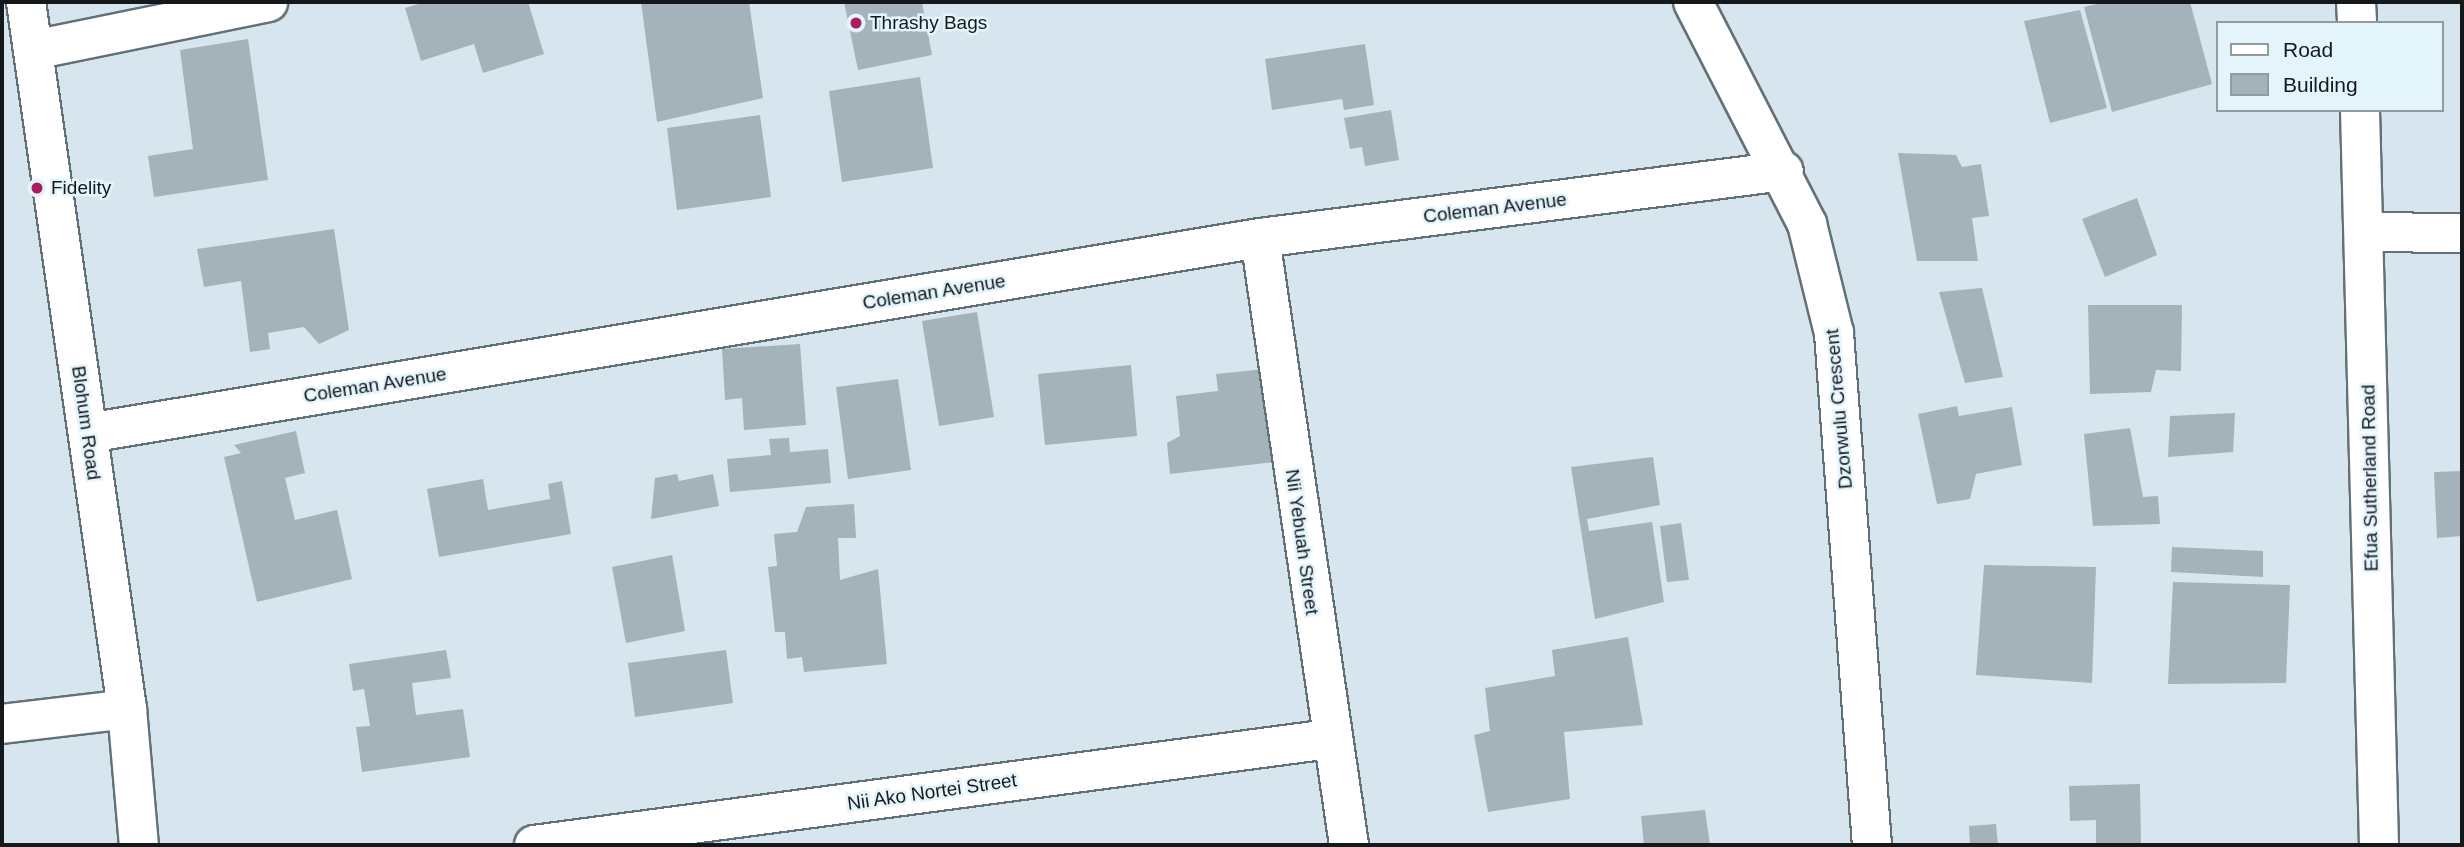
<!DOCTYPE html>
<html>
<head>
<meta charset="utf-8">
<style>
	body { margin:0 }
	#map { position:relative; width:2464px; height:847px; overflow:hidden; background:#d7e6ee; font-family:Arial,sans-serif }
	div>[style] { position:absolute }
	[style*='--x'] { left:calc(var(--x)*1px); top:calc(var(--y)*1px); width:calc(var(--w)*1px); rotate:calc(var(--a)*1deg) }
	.building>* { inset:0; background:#a4b2ba }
	.roads { filter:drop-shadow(2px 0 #637077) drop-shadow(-2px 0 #637077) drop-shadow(0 2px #637077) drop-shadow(0 -2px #637077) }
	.street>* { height:38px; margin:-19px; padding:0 19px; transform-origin:19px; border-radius:19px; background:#fff }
	.dots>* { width:19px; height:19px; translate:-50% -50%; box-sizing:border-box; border:4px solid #e4f4fb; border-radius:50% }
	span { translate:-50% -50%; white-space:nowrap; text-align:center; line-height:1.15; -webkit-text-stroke:5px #e4f4fb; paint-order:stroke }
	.poi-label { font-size:19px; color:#14191c }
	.left { translate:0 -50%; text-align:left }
	.street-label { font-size:19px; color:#14191c }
	.frame { position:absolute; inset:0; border:4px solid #14191c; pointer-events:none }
	.legend { position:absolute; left:2216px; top:21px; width:228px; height:91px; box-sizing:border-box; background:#e4f4fb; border:2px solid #919ca2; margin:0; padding:9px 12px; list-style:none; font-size:21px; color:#14191c }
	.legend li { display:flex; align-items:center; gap:14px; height:35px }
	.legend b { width:35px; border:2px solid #919ca2 }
</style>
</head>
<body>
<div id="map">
	<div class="building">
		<div style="clip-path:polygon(425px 2px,528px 2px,544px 54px,483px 73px,474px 44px,421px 61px,405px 8px)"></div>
		<div style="clip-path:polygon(641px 2px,749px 2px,763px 98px,657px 122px)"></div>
		<div style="clip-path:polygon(844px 2px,922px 2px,932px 55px,858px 70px)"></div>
		<div style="clip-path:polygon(2105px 2px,2190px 2px,2212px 84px,2112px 112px,2084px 7px)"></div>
		<div style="clip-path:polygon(2080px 10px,2107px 108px,2050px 123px,2024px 21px)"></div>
		<div style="clip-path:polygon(248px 39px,268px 180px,154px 197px,148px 156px,193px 149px,180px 50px)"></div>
		<div style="clip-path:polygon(1365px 44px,1374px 105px,1344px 110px,1342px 99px,1272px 110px,1265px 59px)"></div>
		<div style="clip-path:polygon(920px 77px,933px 168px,842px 182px,829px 91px)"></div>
		<div style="clip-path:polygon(1391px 110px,1399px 160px,1365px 166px,1362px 147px,1350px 149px,1344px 118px)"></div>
		<div style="clip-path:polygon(760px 115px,771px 197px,677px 210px,667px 128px)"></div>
		<div style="clip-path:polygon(1898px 153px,1956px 155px,1962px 167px,1981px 164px,1989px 216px,1972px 218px,1978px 261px,1917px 261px)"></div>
		<div style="clip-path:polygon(2137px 198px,2157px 255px,2105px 277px,2082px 219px)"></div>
		<div style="clip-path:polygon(334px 229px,349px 330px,319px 344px,304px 327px,268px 333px,270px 349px,250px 352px,241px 281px,204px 287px,197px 249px)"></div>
		<div style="clip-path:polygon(1982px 288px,2003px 377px,1965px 383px,1939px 292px)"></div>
		<div style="clip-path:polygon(2088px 305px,2182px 305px,2181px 371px,2156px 370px,2151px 392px,2090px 394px)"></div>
		<div style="clip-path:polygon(977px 312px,994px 417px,939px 426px,922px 321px)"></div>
		<div style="clip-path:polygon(800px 344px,806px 425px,744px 430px,742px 398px,725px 400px,722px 349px)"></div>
		<div style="clip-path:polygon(1131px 365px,1137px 436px,1045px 445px,1038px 374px)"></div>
		<div style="clip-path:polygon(1265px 369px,1274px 462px,1170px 474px,1167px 443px,1180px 436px,1176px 396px,1218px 391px,1216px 374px)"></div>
		<div style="clip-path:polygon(898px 379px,911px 470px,848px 479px,836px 387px)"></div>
		<div style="clip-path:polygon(1957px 406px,1959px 416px,2012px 407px,2022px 465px,1976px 474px,1970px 499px,1937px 504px,1918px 414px)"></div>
		<div style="clip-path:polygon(2235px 413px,2233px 452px,2168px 457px,2170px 416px)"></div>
		<div style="clip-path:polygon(2130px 428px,2143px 497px,2158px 496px,2160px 524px,2093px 526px,2084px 434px)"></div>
		<div style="clip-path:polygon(296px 431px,305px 473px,285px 478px,295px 520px,337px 510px,352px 579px,257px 602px,224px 457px,241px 453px,234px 445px)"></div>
		<div style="clip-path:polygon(789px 438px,790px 452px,828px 449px,831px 483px,730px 492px,727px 459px,771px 455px,769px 439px)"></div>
		<div style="clip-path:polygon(1653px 457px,1660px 505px,1587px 519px,1589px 531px,1652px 522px,1664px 602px,1595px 619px,1571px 467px)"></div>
		<div style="clip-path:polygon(2462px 471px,2462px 536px,2437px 538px,2434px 472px)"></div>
		<div style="clip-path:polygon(677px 474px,679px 481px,713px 474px,719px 506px,651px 519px,655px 478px)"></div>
		<div style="clip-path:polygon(483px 479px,488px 510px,550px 499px,548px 484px,562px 481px,571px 534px,439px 557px,427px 489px)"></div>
		<div style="clip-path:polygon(854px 504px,856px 538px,838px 538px,840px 580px,878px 569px,887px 664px,804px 672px,802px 657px,787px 659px,785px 632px,775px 632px,768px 567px,777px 566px,774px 534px,797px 532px,806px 507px)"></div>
		<div style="clip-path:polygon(1681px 523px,1689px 580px,1667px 582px,1660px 526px)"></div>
		<div style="clip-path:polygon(2172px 547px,2263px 551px,2263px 577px,2171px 572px)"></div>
		<div style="clip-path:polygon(672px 555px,685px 631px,626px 643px,612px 567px)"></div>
		<div style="clip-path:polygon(1984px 565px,2096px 567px,2092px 683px,1976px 675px)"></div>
		<div style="clip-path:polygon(2173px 582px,2290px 585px,2286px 683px,2168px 684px)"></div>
		<div style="clip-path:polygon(1628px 637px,1643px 725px,1564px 732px,1570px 799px,1488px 812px,1474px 735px,1490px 731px,1485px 688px,1555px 676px,1552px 650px)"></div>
		<div style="clip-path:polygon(446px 650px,451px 678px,412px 683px,416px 715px,463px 709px,470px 757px,362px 772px,356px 727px,370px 726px,364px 689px,353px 691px,349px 664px)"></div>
		<div style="clip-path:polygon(726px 650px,733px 703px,635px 717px,628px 663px)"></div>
		<div style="clip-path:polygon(2140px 784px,2141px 845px,2096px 845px,2096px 820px,2070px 821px,2069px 786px)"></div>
		<div style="clip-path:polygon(1705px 810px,1710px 845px,1644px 845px,1641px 816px)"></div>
		<div style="clip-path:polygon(1996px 824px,1998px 845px,1970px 845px,1969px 826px)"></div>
	</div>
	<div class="roads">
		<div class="street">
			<div style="--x:26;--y:2;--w:714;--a:81.87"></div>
			<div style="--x:127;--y:709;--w:137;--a:85"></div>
			<div style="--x:1693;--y:2;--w:250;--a:62.8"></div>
			<div style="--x:1807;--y:224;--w:112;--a:76.1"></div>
			<div style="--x:1834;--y:333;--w:513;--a:85.76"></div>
			<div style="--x:2356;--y:2;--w:21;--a:87"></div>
			<div style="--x:33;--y:50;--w:240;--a:-11.5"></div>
			<div style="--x:2360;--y:110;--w:735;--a:88.52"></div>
			<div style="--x:2364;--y:232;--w:98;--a:0.6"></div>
			<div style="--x:1260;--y:238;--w:613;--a:81.66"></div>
			<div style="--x:88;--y:433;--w:1188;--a:-9.45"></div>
			<div style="--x:1260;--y:238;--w:528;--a:-7.29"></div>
			<div style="--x:2;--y:724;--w:126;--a:-6.8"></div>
			<div style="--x:534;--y:845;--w:802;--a:-7.59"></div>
		</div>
	</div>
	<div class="dots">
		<div style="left:856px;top:23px;background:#a81d60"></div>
		<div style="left:37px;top:188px;background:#a81d60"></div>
	</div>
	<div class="poi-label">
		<span class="left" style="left:870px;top:23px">Thrashy Bags</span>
		<span class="left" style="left:51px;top:188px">Fidelity</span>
	</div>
	<div class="street-label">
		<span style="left:1495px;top:208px;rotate:-7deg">Coleman Avenue</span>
		<span style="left:934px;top:292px;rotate:-9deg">Coleman Avenue</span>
		<span style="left:375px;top:385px;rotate:-9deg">Coleman Avenue</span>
		<span style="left:1839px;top:409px;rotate:-95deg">Dzorwulu Crescent</span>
		<span style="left:86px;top:423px;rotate:82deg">Blohum Road</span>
		<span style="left:2370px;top:478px;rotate:-91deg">Efua Sutherland Road</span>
		<span style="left:1302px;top:542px;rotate:82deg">Nii Yebuah Street</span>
		<span style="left:932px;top:792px;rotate:-8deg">Nii Ako Nortei Street</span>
	</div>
	<div class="frame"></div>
	<ul class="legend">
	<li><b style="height:9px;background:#fff"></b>Road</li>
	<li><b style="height:19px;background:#a4b2ba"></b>Building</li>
	</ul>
</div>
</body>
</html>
